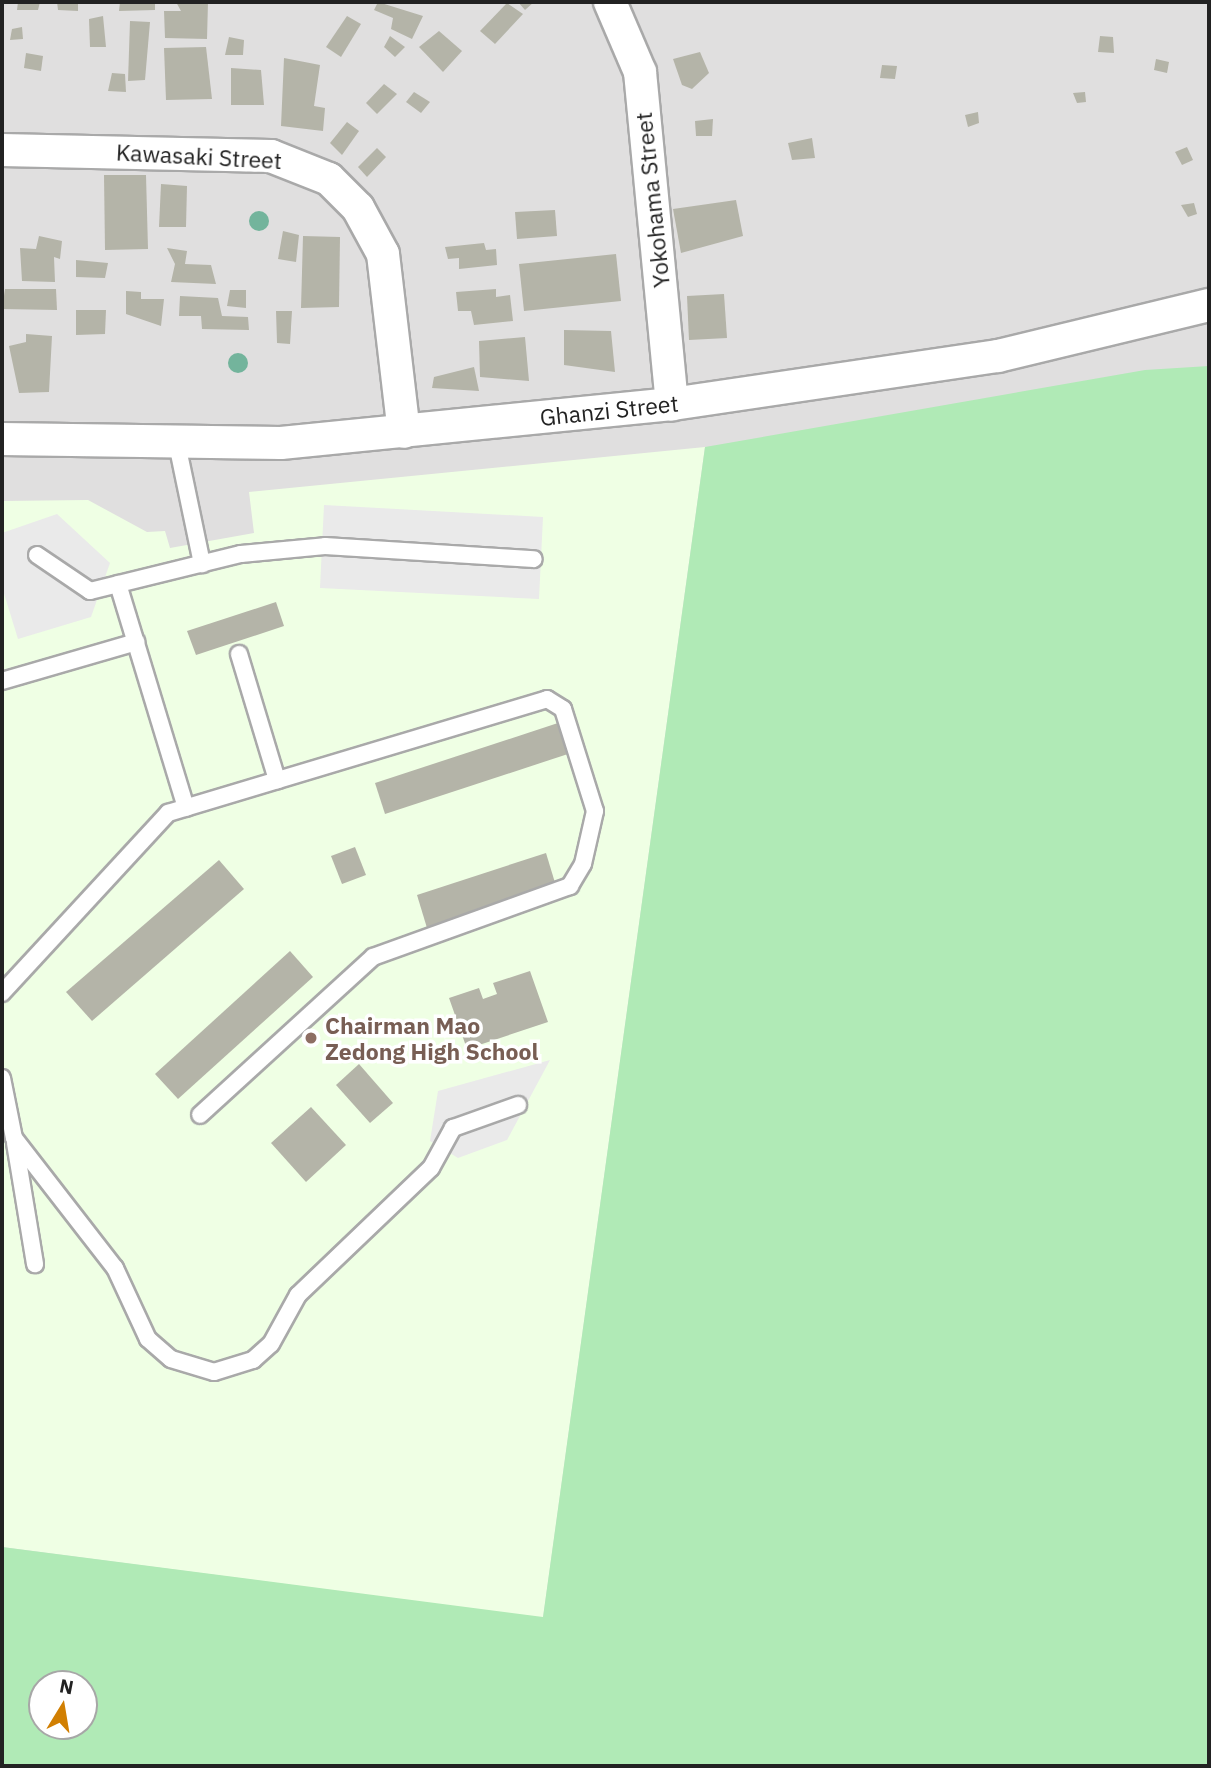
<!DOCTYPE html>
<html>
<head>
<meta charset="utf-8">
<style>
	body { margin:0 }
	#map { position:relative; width:1211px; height:1768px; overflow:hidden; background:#eff2e9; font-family:"IBM Plex Sans",sans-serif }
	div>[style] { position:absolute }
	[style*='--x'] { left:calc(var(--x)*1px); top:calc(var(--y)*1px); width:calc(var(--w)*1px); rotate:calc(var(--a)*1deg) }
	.residential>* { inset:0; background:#e0dfdf }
	.education>* { inset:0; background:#efffe4 }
	.grass>* { inset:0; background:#b0eab6 }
	.parking>* { inset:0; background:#eaeaea }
	.building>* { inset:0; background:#b4b4a8 }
	.roads { filter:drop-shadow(2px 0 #a9a9a9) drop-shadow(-2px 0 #a9a9a9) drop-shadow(0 2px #a9a9a9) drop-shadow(0 -2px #a9a9a9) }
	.lane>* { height:16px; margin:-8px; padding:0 8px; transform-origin:8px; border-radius:8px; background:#fff }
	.street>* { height:32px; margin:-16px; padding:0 16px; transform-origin:16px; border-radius:16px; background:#fff }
	.trees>* { width:20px; height:20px; margin:-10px; border-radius:50%; background:#73b49c }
	.dots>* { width:19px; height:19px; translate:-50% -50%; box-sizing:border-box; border:4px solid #fff; border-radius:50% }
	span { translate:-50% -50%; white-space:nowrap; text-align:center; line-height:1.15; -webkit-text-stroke:7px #fff; paint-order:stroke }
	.street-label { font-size:23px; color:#222 }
	.education-label { font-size:23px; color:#785e54; font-weight:700 }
	.left { translate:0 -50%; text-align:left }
	.frame { position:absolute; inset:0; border:4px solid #222; pointer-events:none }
	.north { position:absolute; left:28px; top:1670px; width:70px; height:70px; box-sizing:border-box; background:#fff; border:2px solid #a7a7a7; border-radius:50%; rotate:11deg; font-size:19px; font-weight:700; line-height:28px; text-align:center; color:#222 }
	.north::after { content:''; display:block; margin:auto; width:24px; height:32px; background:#d17f02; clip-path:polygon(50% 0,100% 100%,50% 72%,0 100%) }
</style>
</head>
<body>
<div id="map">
	<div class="residential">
		<div style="clip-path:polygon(evenodd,2px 2px,1209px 2px,1209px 1766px,2px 1766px,2px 2px,42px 1684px,84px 1684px,84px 1726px,42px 1726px,42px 1684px)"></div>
	</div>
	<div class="education">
		<div style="clip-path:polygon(705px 447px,543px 1618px,2px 1547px,2px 501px,88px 500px,147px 532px,165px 531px,170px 548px,254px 533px,249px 492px)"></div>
	</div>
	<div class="grass">
		<div style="clip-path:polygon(evenodd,1209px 366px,1209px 1766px,2px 1766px,2px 1547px,543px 1617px,705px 447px,1145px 370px,1209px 366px,42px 1684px,84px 1684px,84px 1726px,42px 1726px,42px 1684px)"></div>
	</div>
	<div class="parking">
		<div style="clip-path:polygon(324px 505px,543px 517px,539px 599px,320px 588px)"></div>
		<div style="clip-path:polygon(57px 514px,110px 563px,91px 617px,18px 639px,2px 587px,2px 533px)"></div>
		<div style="clip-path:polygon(550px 1060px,507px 1140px,458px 1158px,430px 1141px,438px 1091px)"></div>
	</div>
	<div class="building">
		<div style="clip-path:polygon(18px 2px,40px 2px,38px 10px,17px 10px)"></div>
		<div style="clip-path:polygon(57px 2px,78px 2px,78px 11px,58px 10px)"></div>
		<div style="clip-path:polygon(120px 2px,155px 2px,155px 10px,119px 11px)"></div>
		<div style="clip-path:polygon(176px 2px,208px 2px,207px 39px,165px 38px,164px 11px,181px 11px)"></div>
		<div style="clip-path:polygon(378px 2px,423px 16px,412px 39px,391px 29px,393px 18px,374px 10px)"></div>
		<div style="clip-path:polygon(518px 2px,534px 2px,525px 10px)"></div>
		<div style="clip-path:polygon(507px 3px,523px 14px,495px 44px,480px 31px)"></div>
		<div style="clip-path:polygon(103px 16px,106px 47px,90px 47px,89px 19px)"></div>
		<div style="clip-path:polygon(347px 16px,361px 24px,341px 57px,326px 47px)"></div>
		<div style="clip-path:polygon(130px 21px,150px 22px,145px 80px,128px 81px)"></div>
		<div style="clip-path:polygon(22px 27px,23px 39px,10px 40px,12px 29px)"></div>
		<div style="clip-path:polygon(439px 31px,462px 51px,443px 72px,419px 47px)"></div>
		<div style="clip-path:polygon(390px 36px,405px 47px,395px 57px,384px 47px)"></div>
		<div style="clip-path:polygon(1100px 36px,1113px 37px,1114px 53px,1098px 52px)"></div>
		<div style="clip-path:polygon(229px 37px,244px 40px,243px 55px,225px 55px)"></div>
		<div style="clip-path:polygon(206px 47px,212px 99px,166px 100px,164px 48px)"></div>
		<div style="clip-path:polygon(700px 52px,709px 73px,692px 89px,682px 85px,673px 59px)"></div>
		<div style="clip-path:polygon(26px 53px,43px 56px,41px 71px,24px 68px)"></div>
		<div style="clip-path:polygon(284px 58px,320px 65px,314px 106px,325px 108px,323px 131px,281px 126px)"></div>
		<div style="clip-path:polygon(1156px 59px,1169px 62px,1167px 73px,1154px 70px)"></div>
		<div style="clip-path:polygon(882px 65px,897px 66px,895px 79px,880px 78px)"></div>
		<div style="clip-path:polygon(231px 68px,261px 70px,264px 105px,231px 105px)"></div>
		<div style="clip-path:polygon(112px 73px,125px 74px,126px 92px,108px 91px)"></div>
		<div style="clip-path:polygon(384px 84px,397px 94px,377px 114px,366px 103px)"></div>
		<div style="clip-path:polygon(414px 92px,430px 102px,421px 113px,406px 102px)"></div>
		<div style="clip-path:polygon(1085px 92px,1086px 102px,1077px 103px,1073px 93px)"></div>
		<div style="clip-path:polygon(978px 112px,979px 123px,968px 127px,965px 115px)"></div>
		<div style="clip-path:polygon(713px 119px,712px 136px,696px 136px,695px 121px)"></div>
		<div style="clip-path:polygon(347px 122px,359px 131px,342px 155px,330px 143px)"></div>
		<div style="clip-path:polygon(812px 138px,815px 158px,792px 160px,788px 143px)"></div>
		<div style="clip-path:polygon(1187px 147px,1193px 160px,1182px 165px,1175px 152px)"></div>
		<div style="clip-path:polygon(377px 148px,386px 157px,367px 177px,358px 167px)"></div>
		<div style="clip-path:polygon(104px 175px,146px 175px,148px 249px,105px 250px)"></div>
		<div style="clip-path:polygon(161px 184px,187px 186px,186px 227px,159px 227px)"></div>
		<div style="clip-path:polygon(736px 200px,743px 236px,681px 253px,673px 209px)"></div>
		<div style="clip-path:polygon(1194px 203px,1197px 214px,1188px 217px,1181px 205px)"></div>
		<div style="clip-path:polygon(555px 210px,557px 236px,517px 239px,515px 212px)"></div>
		<div style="clip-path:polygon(283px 231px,299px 235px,296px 262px,278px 259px)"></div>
		<div style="clip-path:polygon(39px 236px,62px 241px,60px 259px,54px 257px,55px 282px,22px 281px,20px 248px,36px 249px)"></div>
		<div style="clip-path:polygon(303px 236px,340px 237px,339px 307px,301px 308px)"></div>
		<div style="clip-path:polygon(484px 243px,486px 250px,496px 249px,497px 265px,459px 269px,459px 258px,448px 259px,445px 247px)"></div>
		<div style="clip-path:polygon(167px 248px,187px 251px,185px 264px,211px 265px,216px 284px,171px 282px,175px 264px)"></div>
		<div style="clip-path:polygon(616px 254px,621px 301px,524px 311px,519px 264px)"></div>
		<div style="clip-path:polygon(76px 260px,108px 263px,105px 278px,76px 277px)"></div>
		<div style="clip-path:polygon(5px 289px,56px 289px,57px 310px,2px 309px)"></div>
		<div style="clip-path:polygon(496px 289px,496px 297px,510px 295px,513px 321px,474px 325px,471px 311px,458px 311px,456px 292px)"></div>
		<div style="clip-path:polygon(230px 290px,246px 290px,246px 308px,227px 306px)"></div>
		<div style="clip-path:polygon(126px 291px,141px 292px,141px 299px,164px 299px,161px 326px,126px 314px)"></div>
		<div style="clip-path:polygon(724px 294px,727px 338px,689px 340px,687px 296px)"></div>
		<div style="clip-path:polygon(180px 296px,218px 298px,222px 316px,248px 317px,249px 330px,202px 329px,201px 316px,179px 316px)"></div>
		<div style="clip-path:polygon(76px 310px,106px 310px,105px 334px,76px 335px)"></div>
		<div style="clip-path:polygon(276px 311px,292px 311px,290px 344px,277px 343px)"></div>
		<div style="clip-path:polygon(564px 330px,611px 331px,615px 372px,564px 365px)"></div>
		<div style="clip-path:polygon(26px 334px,52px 336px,49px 392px,19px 393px,9px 346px,26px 342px)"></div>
		<div style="clip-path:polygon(525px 337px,529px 381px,480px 377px,479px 341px)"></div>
		<div style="clip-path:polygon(474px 367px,479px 391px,432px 388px,434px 377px)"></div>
		<div style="clip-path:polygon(276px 602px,284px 626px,196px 655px,187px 631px)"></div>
		<div style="clip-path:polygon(561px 722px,571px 753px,385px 814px,375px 783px)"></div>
		<div style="clip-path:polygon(355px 847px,366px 875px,342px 884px,331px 856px)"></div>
		<div style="clip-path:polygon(546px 853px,556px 886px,427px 928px,417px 895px)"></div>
		<div style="clip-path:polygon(219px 860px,244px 889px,92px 1021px,66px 992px)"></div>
		<div style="clip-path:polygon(290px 951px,313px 977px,178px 1099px,155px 1074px)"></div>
		<div style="clip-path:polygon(530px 971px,548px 1022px,467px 1049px,449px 998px,479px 988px,483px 999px,497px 994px,493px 983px)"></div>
		<div style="clip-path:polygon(359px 1064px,393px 1103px,370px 1123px,336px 1085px)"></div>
		<div style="clip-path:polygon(311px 1107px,346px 1145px,306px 1182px,271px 1143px)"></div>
	</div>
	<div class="roads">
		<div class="lane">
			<div style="--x:177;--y:444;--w:123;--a:78.2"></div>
			<div style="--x:37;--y:555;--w:64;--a:34.2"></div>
			<div style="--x:90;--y:591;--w:155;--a:-13.8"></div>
			<div style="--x:241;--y:554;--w:84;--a:-5.4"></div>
			<div style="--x:325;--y:546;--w:209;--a:3.6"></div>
			<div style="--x:118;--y:584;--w:234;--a:73.1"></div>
			<div style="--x:239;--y:654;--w:132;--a:73.2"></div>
			<div style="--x:2;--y:681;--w:140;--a:-16.2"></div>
			<div style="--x:2;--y:993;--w:245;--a:-47.3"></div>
			<div style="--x:168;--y:813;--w:396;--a:-16.7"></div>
			<div style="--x:547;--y:699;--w:19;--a:32"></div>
			<div style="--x:563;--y:709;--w:107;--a:72.6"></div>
			<div style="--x:595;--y:811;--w:54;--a:102.8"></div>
			<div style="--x:583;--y:864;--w:26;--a:121"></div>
			<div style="--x:570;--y:886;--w:209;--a:160.2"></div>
			<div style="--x:373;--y:957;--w:234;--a:137.6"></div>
			<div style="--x:2;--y:1078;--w:61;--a:78.7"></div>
			<div style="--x:14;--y:1138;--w:165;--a:52.2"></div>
			<div style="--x:115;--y:1268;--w:78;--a:65.1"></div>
			<div style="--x:148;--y:1339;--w:30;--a:41"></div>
			<div style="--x:171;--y:1359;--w:45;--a:16.8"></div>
			<div style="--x:214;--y:1372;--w:41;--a:-17.1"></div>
			<div style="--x:253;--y:1360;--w:24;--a:-42"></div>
			<div style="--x:271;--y:1344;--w:56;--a:-61.1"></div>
			<div style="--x:298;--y:1295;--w:184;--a:-43.7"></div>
			<div style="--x:431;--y:1168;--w:46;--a:-61.2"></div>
			<div style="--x:453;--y:1128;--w:69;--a:-19.5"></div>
			<div style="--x:15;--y:1143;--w:123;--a:80.6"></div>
		</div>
		<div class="street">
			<div style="--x:610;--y:2;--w:76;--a:66.8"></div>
			<div style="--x:640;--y:72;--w:334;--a:84.5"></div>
			<div style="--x:2;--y:150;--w:269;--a:1.3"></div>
			<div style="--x:271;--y:156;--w:62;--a:21.6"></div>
			<div style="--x:329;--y:179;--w:41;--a:45"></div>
			<div style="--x:358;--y:208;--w:52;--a:61.5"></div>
			<div style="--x:383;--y:254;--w:179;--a:83.3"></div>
			<div style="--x:2;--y:439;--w:279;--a:0.8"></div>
			<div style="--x:281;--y:443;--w:393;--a:-5.7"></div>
			<div style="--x:672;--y:404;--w:330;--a:-8.4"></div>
			<div style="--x:998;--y:356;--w:217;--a:-13.6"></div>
		</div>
	</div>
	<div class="trees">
		<div style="left:259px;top:221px"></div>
		<div style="left:238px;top:363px"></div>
	</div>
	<div class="dots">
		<div style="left:311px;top:1038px;background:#8d6e63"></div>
	</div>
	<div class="street-label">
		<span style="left:199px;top:156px;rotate:3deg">Kawasaki Street</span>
		<span style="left:652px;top:200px;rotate:-96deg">Yokohama Street</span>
		<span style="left:609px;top:410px;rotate:-6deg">Ghanzi Street</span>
	</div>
	<div class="education-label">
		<span class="left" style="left:325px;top:1038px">Chairman Mao<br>Zedong High School</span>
	</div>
	<div class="frame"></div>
	<div class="north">N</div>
</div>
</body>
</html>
